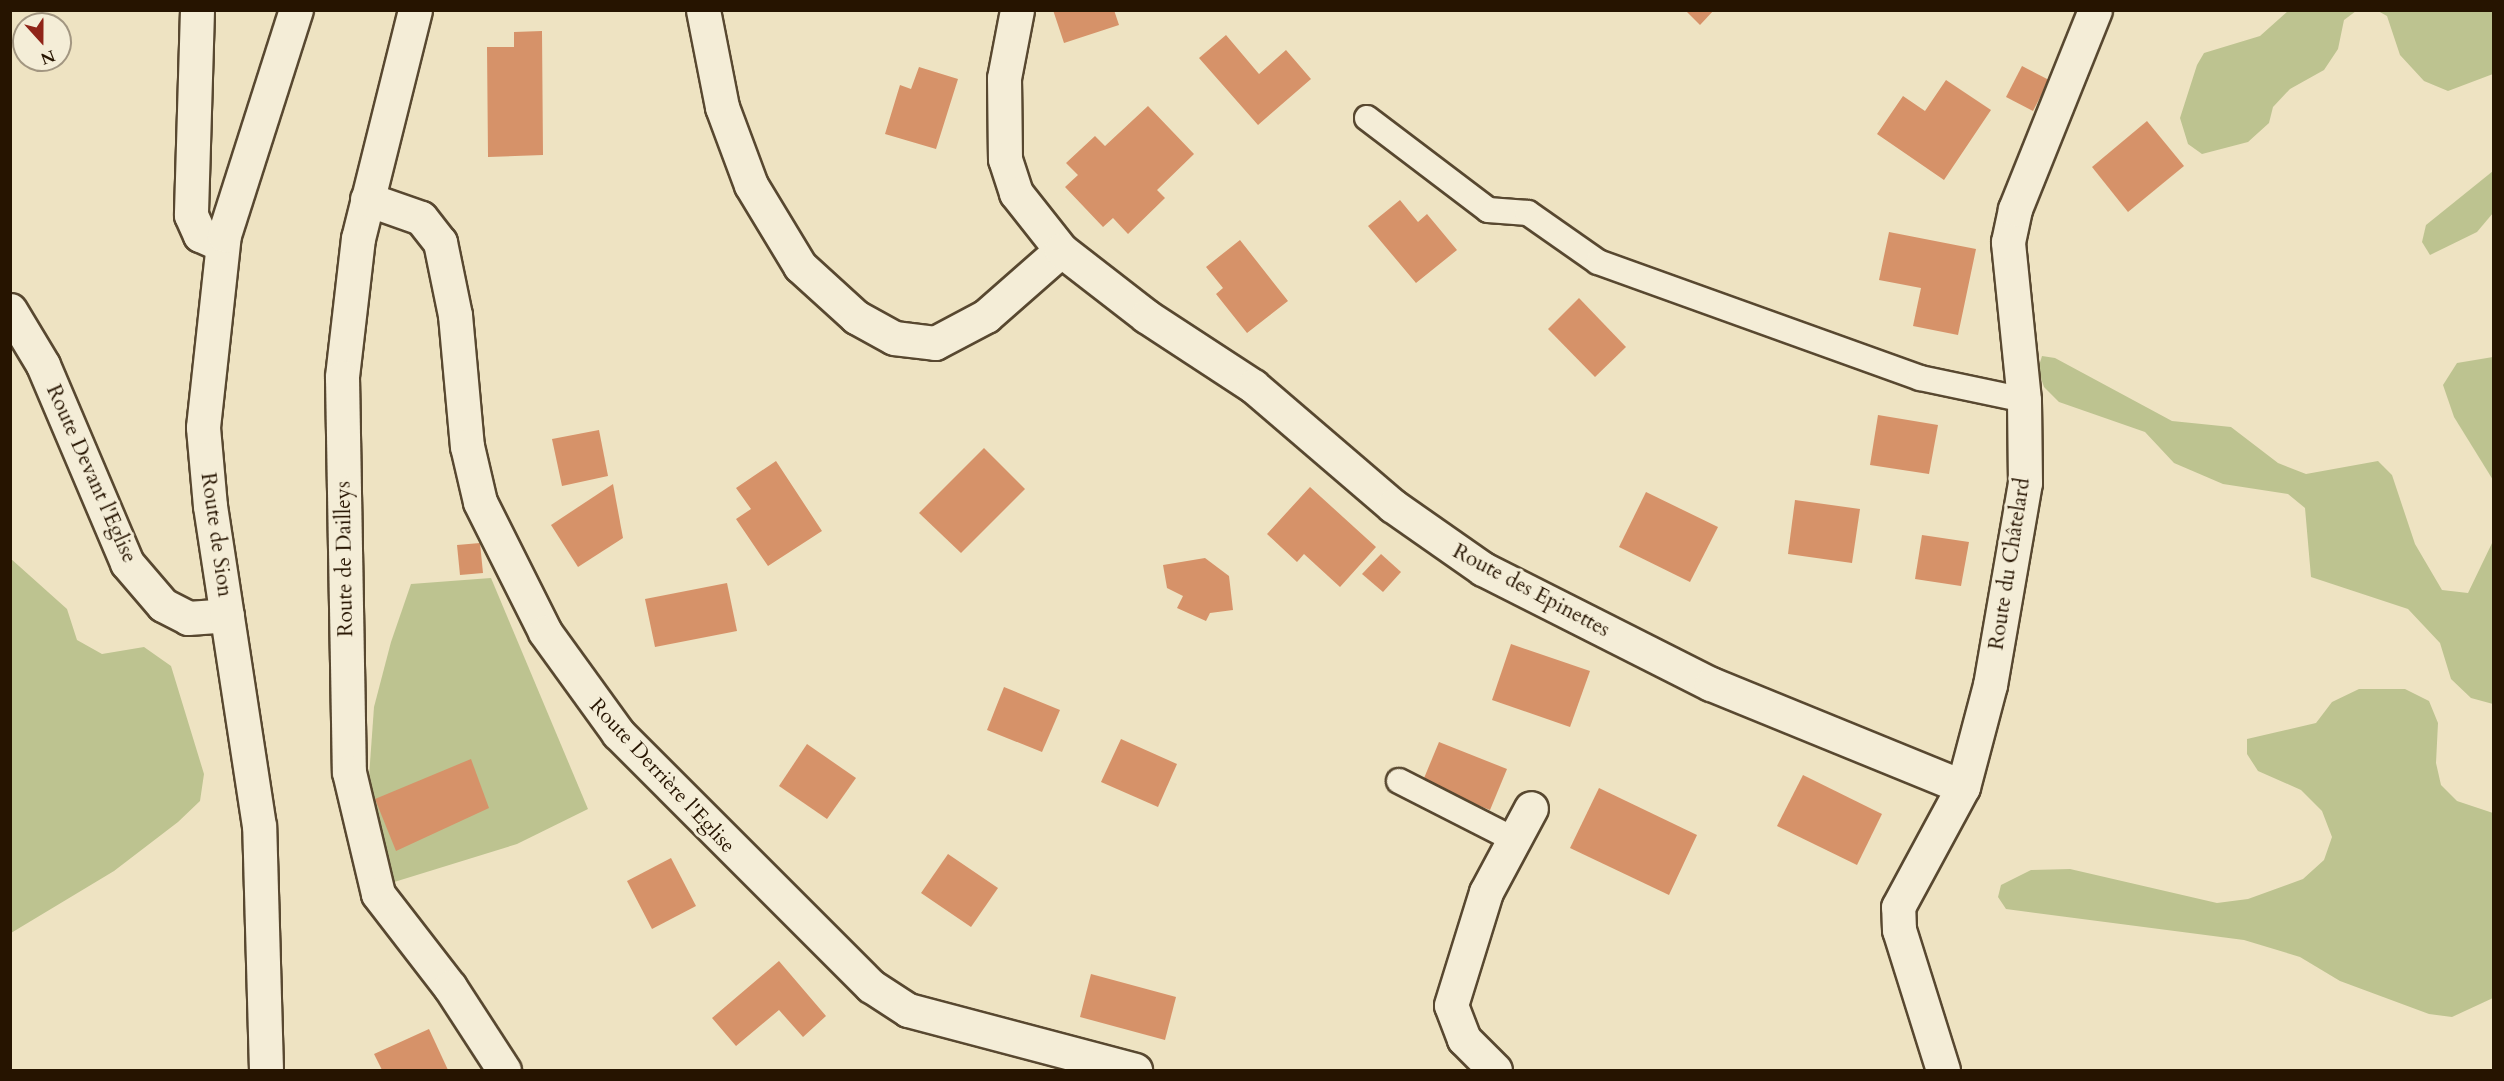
<!DOCTYPE html>
<html>
<head>
<meta charset="utf-8">
<style>
	body { margin:0 }
	#map { position:relative; width:2504px; height:1081px; overflow:hidden; background:#eee3c2; font-family:Cardo,serif }
	div>[style] { position:absolute }
	[style*='--x'] { left:calc(var(--x)*1px); top:calc(var(--y)*1px); width:calc(var(--w)*1px); rotate:calc(var(--a)*1deg) }
	.green>* { inset:0; background:#bdc390 }
	.building>* { inset:0; background:#d69269 }
	.roads { filter:drop-shadow(2px 0 #584830) drop-shadow(-2px 0 #584830) drop-shadow(0 2px #584830) drop-shadow(0 -2px #584830) }
	.lane>* { height:24px; margin:-12px; padding:0 12px; transform-origin:12px; border-radius:12px; background:#f4edd7 }
	.street>* { height:33px; margin:-16.5px; padding:0 16.5px; transform-origin:16.5px; border-radius:16.5px; background:#f4edd7 }
	.secondary>* { height:33px; margin:-16.5px; padding:0 16.5px; transform-origin:16.5px; border-radius:16.5px; background:#f4edd7 }
	span { translate:-50% -50%; white-space:nowrap; text-align:center; line-height:1.15; -webkit-text-stroke:6px #f4edd7; paint-order:stroke }
	.street-label { font-size:21px; color:#261400 }
	.frame { position:absolute; inset:0; border:12px solid #261400; pointer-events:none }
	.north { position:absolute; left:12px; top:12px; width:60px; height:60px; box-sizing:border-box; background:#f4edd7; border:2px solid #a29681; border-radius:50%; rotate:159deg; font-size:16px; font-weight:700; line-height:24px; text-align:center; color:#261400 }
	.north::after { content:''; display:block; margin:auto; width:21px; height:27px; background:#8f2418; clip-path:polygon(50% 0,100% 100%,50% 72%,0 100%) }
</style>
</head>
<body>
<div id="map">
	<div class="green">
		<div style="clip-path:polygon(2288px 11px,2356px 11px,2344px 20px,2338px 49px,2324px 70px,2290px 89px,2273px 107px,2269px 123px,2248px 142px,2202px 154px,2188px 144px,2180px 118px,2197px 65px,2204px 53px,2260px 36px)"></div>
		<div style="clip-path:polygon(2378px 11px,2493px 11px,2493px 74px,2448px 91px,2424px 81px,2400px 55px,2387px 16px)"></div>
		<div style="clip-path:polygon(2493px 171px,2493px 213px,2477px 232px,2430px 255px,2422px 242px,2426px 225px)"></div>
		<div style="clip-path:polygon(2042px 356px,2055px 358px,2172px 421px,2231px 427px,2278px 463px,2306px 474px,2378px 461px,2392px 475px,2415px 544px,2442px 590px,2468px 593px,2493px 541px,2493px 704px,2471px 698px,2451px 679px,2440px 643px,2408px 609px,2311px 577px,2305px 508px,2288px 494px,2223px 484px,2174px 463px,2145px 432px,2059px 402px,2044px 387px,2038px 369px)"></div>
		<div style="clip-path:polygon(2493px 357px,2494px 357px,2493px 480px,2454px 417px,2443px 385px,2457px 363px)"></div>
		<div style="clip-path:polygon(10px 558px,67px 609px,77px 640px,102px 654px,144px 647px,171px 666px,204px 774px,200px 801px,178px 822px,114px 871px,11px 933px)"></div>
		<div style="clip-path:polygon(491px 578px,588px 809px,517px 844px,391px 883px,368px 791px,374px 707px,391px 642px,411px 584px)"></div>
		<div style="clip-path:polygon(2359px 689px,2405px 689px,2429px 701px,2438px 723px,2436px 763px,2441px 785px,2457px 801px,2493px 813px,2493px 998px,2452px 1017px,2429px 1014px,2340px 981px,2300px 957px,2244px 940px,2006px 909px,1998px 897px,2001px 885px,2031px 870px,2070px 869px,2217px 903px,2248px 899px,2303px 879px,2324px 860px,2332px 837px,2322px 811px,2301px 790px,2258px 771px,2247px 754px,2247px 739px,2316px 723px,2332px 702px)"></div>
	</div>
	<div class="building">
		<div style="clip-path:polygon(1053px 10px,1114px 10px,1119px 25px,1064px 43px)"></div>
		<div style="clip-path:polygon(1685px 10px,1714px 10px,1700px 25px)"></div>
		<div style="clip-path:polygon(542px 31px,543px 155px,488px 157px,487px 47px,514px 47px,514px 32px)"></div>
		<div style="clip-path:polygon(1226px 35px,1259px 74px,1286px 50px,1311px 79px,1258px 125px,1199px 58px)"></div>
		<div style="clip-path:polygon(2022px 66px,2049px 80px,2033px 111px,2006px 97px)"></div>
		<div style="clip-path:polygon(919px 67px,958px 79px,936px 149px,885px 134px,900px 85px,911px 89px)"></div>
		<div style="clip-path:polygon(1946px 80px,1991px 110px,1944px 180px,1877px 134px,1903px 96px,1925px 111px)"></div>
		<div style="clip-path:polygon(1148px 106px,1194px 154px,1157px 190px,1165px 198px,1128px 234px,1113px 218px,1103px 227px,1065px 187px,1078px 175px,1066px 163px,1095px 136px,1105px 146px)"></div>
		<div style="clip-path:polygon(2147px 121px,2184px 166px,2128px 212px,2092px 167px)"></div>
		<div style="clip-path:polygon(1400px 200px,1418px 222px,1427px 214px,1457px 250px,1416px 283px,1368px 226px)"></div>
		<div style="clip-path:polygon(1889px 232px,1976px 249px,1958px 335px,1913px 326px,1921px 288px,1879px 280px)"></div>
		<div style="clip-path:polygon(1240px 240px,1288px 301px,1247px 333px,1216px 294px,1223px 288px,1206px 267px)"></div>
		<div style="clip-path:polygon(1579px 298px,1626px 347px,1595px 377px,1548px 329px)"></div>
		<div style="clip-path:polygon(1878px 415px,1938px 425px,1929px 474px,1870px 465px)"></div>
		<div style="clip-path:polygon(599px 430px,608px 476px,562px 486px,552px 439px)"></div>
		<div style="clip-path:polygon(984px 448px,1025px 489px,961px 553px,919px 513px)"></div>
		<div style="clip-path:polygon(776px 461px,822px 531px,768px 566px,736px 519px,751px 509px,736px 488px)"></div>
		<div style="clip-path:polygon(613px 484px,623px 538px,578px 567px,551px 525px)"></div>
		<div style="clip-path:polygon(1310px 487px,1376px 547px,1340px 587px,1304px 554px,1297px 562px,1267px 534px)"></div>
		<div style="clip-path:polygon(1646px 492px,1718px 527px,1690px 582px,1619px 547px)"></div>
		<div style="clip-path:polygon(1795px 500px,1860px 509px,1852px 563px,1788px 554px)"></div>
		<div style="clip-path:polygon(1922px 535px,1969px 542px,1961px 586px,1915px 579px)"></div>
		<div style="clip-path:polygon(480px 543px,483px 573px,460px 575px,457px 545px)"></div>
		<div style="clip-path:polygon(1381px 554px,1401px 572px,1383px 592px,1362px 574px)"></div>
		<div style="clip-path:polygon(1205px 558px,1229px 576px,1233px 610px,1210px 613px,1206px 621px,1177px 608px,1183px 596px,1167px 588px,1163px 565px)"></div>
		<div style="clip-path:polygon(727px 583px,737px 631px,655px 647px,645px 599px)"></div>
		<div style="clip-path:polygon(1511px 644px,1590px 671px,1570px 727px,1492px 700px)"></div>
		<div style="clip-path:polygon(1004px 687px,1060px 710px,1042px 752px,987px 730px)"></div>
		<div style="clip-path:polygon(1121px 739px,1177px 764px,1158px 807px,1101px 782px)"></div>
		<div style="clip-path:polygon(1439px 742px,1507px 769px,1490px 810px,1422px 783px)"></div>
		<div style="clip-path:polygon(807px 744px,856px 778px,827px 819px,779px 786px)"></div>
		<div style="clip-path:polygon(471px 759px,489px 808px,396px 851px,375px 799px)"></div>
		<div style="clip-path:polygon(1803px 775px,1882px 814px,1857px 865px,1777px 826px)"></div>
		<div style="clip-path:polygon(1599px 788px,1697px 835px,1669px 895px,1570px 848px)"></div>
		<div style="clip-path:polygon(948px 854px,998px 888px,971px 927px,921px 893px)"></div>
		<div style="clip-path:polygon(671px 858px,696px 906px,652px 929px,627px 881px)"></div>
		<div style="clip-path:polygon(779px 961px,826px 1016px,803px 1037px,779px 1010px,736px 1046px,712px 1018px)"></div>
		<div style="clip-path:polygon(1091px 974px,1176px 997px,1165px 1040px,1080px 1017px)"></div>
		<div style="clip-path:polygon(429px 1029px,448px 1070px,382px 1070px,374px 1054px)"></div>
	</div>
	<div class="roads">
		<div class="lane">
			<div style="--x:1367;--y:118;--w:152;--a:37.2"></div>
			<div style="--x:1488;--y:210;--w:40;--a:4.3"></div>
			<div style="--x:1528;--y:213;--w:85;--a:35"></div>
			<div style="--x:1598;--y:262;--w:342;--a:19.8"></div>
			<div style="--x:1920;--y:378;--w:106;--a:11.9"></div>
			<div style="--x:1399;--y:781;--w:128;--a:27"></div>
		</div>
		<div class="street">
			<div style="--x:197;--y:10;--w:205;--a:91.7"></div>
			<div style="--x:191;--y:215;--w:22;--a:66"></div>
			<div style="--x:200;--y:235;--w:24;--a:24"></div>
			<div style="--x:415;--y:10;--w:235;--a:104"></div>
			<div style="--x:358;--y:238;--w:140;--a:96.6"></div>
			<div style="--x:342;--y:377;--w:395;--a:89"></div>
			<div style="--x:349;--y:772;--w:125;--a:76.6"></div>
			<div style="--x:378;--y:894;--w:118;--a:52.3"></div>
			<div style="--x:450;--y:987;--w:99;--a:57"></div>
			<div style="--x:703;--y:10;--w:99;--a:78.9"></div>
			<div style="--x:722;--y:107;--w:83;--a:69.6"></div>
			<div style="--x:751;--y:185;--w:95;--a:58.8"></div>
			<div style="--x:800;--y:266;--w:76;--a:42.3"></div>
			<div style="--x:856;--y:317;--w:43;--a:28.9"></div>
			<div style="--x:894;--y:338;--w:41;--a:7"></div>
			<div style="--x:935;--y:343;--w:58;--a:-27.9"></div>
			<div style="--x:986;--y:316;--w:100;--a:-41.3"></div>
			<div style="--x:1017;--y:10;--w:69;--a:100.8"></div>
			<div style="--x:1004;--y:78;--w:81;--a:89.3"></div>
			<div style="--x:1005;--y:159;--w:36;--a:72"></div>
			<div style="--x:1016;--y:193;--w:73;--a:51.7"></div>
			<div style="--x:1061;--y:250;--w:108;--a:37.8"></div>
			<div style="--x:1146;--y:316;--w:128;--a:33.2"></div>
			<div style="--x:1253;--y:386;--w:184;--a:40.6"></div>
			<div style="--x:1393;--y:506;--w:110;--a:35"></div>
			<div style="--x:1483;--y:569;--w:255;--a:26.8"></div>
			<div style="--x:1711;--y:684;--w:272;--a:22.2"></div>
			<div style="--x:367;--y:199;--w:57;--a:19.4"></div>
			<div style="--x:421;--y:218;--w:31;--a:52"></div>
			<div style="--x:440;--y:242;--w:75;--a:78.4"></div>
			<div style="--x:455;--y:315;--w:132;--a:84.8"></div>
			<div style="--x:467;--y:446;--w:57;--a:76.9"></div>
			<div style="--x:480;--y:502;--w:145;--a:63.4"></div>
			<div style="--x:545;--y:632;--w:125;--a:54.1"></div>
			<div style="--x:618;--y:733;--w:358;--a:45"></div>
			<div style="--x:871;--y:986;--w:44;--a:33"></div>
			<div style="--x:908;--y:1010;--w:235;--a:14.8"></div>
			<div style="--x:10;--y:310;--w:64;--a:59"></div>
			<div style="--x:43;--y:365;--w:215;--a:67"></div>
			<div style="--x:127;--y:563;--w:55;--a:49.4"></div>
			<div style="--x:163;--y:605;--w:28;--a:27"></div>
			<div style="--x:188;--y:618;--w:39;--a:-4"></div>
			<div style="--x:1495;--y:1070;--w:44;--a:-135"></div>
			<div style="--x:1464;--y:1039;--w:36;--a:-111"></div>
			<div style="--x:1451;--y:1005;--w:118;--a:-72.8"></div>
			<div style="--x:1486;--y:892;--w:95;--a:-61.8"></div>
			<div style="--x:1943;--y:1070;--w:147;--a:-107.4"></div>
			<div style="--x:1899;--y:930;--w:23;--a:-92"></div>
			<div style="--x:1898;--y:907;--w:136;--a:-61.6"></div>
			<div style="--x:1963;--y:787;--w:106;--a:-75.2"></div>
			<div style="--x:1990;--y:685;--w:205;--a:-80.2"></div>
			<div style="--x:2025;--y:483;--w:83;--a:-90.7"></div>
			<div style="--x:2024;--y:400;--w:159;--a:-95.8"></div>
			<div style="--x:2008;--y:242;--w:34;--a:-78"></div>
			<div style="--x:2015;--y:209;--w:214;--a:-68.1"></div>
		</div>
		<div class="secondary">
			<div style="--x:266;--y:1070;--w:244;--a:-91.6"></div>
			<div style="--x:259;--y:826;--w:324;--a:-98.7"></div>
			<div style="--x:210;--y:506;--w:79;--a:-95.1"></div>
			<div style="--x:203;--y:427;--w:193;--a:-83.8"></div>
			<div style="--x:224;--y:235;--w:236;--a:-72.3"></div>
		</div>
	</div>
	<div class="street-label">
		<span style="left:91px;top:474px;rotate:66deg">Route Devant l'Eglise</span>
		<span style="left:216px;top:535px;rotate:82deg">Route de Sion</span>
		<span style="left:345px;top:559px;rotate:-91deg">Route de Dailleys</span>
		<span style="left:2010px;top:564px;rotate:-81deg">Route du Châtelard</span>
		<span style="left:1531px;top:591px;rotate:28deg">Route des Epinettes</span>
		<span style="left:662px;top:776px;rotate:47deg">Route Derrière l'Eglise</span>
	</div>
	<div class="frame"></div>
	<div class="north">N</div>
</div>
</body>
</html>
